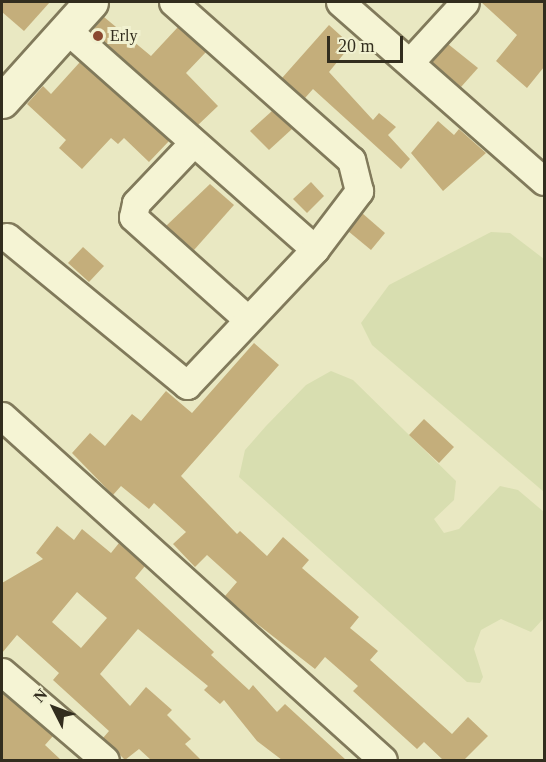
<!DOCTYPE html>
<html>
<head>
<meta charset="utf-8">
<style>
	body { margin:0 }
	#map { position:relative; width:546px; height:762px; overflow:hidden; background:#e9e8c2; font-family:Georgia,serif }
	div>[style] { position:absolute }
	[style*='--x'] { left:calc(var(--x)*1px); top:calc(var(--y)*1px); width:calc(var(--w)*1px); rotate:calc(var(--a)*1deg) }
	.farmland>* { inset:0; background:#d8deb0 }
	.building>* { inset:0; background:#c4ae7b }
	.roads { filter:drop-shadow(2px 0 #817a5b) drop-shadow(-2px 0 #817a5b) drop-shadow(0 2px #817a5b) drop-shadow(0 -2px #817a5b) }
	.street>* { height:27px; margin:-13.5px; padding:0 13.5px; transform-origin:13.5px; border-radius:13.5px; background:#f5f4d4 }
	.secondary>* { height:33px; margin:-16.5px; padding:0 16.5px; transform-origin:16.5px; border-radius:16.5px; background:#f5f4d4 }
	.dots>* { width:16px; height:16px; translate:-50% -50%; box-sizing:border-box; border:3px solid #f1f1d0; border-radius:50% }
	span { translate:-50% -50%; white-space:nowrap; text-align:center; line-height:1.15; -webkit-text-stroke:6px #f1f1d0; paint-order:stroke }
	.poi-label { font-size:16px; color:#322d1e }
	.left { translate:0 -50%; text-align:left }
	.frame { position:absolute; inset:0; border:3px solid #322d1e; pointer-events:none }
	.north { position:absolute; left:24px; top:678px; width:60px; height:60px; -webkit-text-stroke:4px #f1f1d0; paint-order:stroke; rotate:312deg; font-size:16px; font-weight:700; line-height:24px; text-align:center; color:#322d1e }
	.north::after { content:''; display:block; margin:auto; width:21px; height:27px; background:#322d1e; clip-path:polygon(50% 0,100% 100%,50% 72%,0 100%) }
	.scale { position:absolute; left:327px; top:36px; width:76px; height:27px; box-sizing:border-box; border:3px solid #322d1e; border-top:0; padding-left:8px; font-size:18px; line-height:21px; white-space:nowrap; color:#322d1e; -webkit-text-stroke:4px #f1f1d0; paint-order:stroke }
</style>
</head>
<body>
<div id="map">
	<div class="farmland">
		<div style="clip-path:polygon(491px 232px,510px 233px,544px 259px,544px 492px,372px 345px,361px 323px,389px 285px)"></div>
		<div style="clip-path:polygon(331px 371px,353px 380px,456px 481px,454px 500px,434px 519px,444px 533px,459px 529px,500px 486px,518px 490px,544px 512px,544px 618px,531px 632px,501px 619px,481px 630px,474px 649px,483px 677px,480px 683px,467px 682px,239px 477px,245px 450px,266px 426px,306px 385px)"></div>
	</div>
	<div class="building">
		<div style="clip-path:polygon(2px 2px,50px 2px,24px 31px,2px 12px)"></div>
		<div style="clip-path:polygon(481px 2px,544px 2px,544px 67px,527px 88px,496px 61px,517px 35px)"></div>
		<div style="clip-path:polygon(104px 17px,151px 56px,178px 27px,206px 52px,186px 73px,218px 106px,198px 125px,92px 31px)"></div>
		<div style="clip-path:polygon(329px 25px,351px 45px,329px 72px,373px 120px,379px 113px,396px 127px,388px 135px,410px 159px,401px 169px,313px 89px,305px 98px,282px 78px)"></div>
		<div style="clip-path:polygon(448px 44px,478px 68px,461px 87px,432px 62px)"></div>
		<div style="clip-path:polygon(80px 62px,169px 141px,149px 162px,124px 138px,118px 144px,111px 138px,82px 169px,59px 148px,66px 140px,27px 104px,43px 86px,51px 94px)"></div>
		<div style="clip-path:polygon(272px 111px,292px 129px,269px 150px,250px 131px)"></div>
		<div style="clip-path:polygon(438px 121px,454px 135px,459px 129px,486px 153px,443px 191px,411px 153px)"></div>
		<div style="clip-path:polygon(311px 182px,324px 196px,307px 213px,293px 199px)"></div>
		<div style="clip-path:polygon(210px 184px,234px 205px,194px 250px,166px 226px)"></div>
		<div style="clip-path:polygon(362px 213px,385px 233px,371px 250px,348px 231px)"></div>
		<div style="clip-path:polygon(83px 247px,104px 266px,89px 282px,68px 263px)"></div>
		<div style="clip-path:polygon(254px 343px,279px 365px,181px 476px,237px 534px,240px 531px,267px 556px,283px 537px,309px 560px,302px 568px,359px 617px,350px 628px,378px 651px,370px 660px,452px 734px,468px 717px,488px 736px,464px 760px,443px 760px,424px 742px,417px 749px,353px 691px,358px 686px,325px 657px,315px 669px,252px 620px,225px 596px,237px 582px,207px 555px,195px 567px,173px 544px,186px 532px,154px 503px,149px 509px,121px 486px,113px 495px,72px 453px,90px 433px,105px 446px,132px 414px,141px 421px,166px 391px,192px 413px)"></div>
		<div style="clip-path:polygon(424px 419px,454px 447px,439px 463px,409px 435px)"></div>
		<div style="clip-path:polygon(evenodd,57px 526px,74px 540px,82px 529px,111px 553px,119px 543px,145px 566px,135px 578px,214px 652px,211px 655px,249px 690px,253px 685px,277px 712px,285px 704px,346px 760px,282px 760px,257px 741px,224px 700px,220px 704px,204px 690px,208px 686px,138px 629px,100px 674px,130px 706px,146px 687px,172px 710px,167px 715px,191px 739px,185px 744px,201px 760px,151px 760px,139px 749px,125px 760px,103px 738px,109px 731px,53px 680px,59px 673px,17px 635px,2px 653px,2px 583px,43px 559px,36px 553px,57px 526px,77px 592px,107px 618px,81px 648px,52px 622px,77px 592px)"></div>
		<div style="clip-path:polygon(2px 692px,53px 736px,45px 745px,61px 760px,2px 760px)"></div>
	</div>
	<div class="roads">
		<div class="street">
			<div style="--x:340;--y:2;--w:271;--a:41.3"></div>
			<div style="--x:66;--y:29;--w:332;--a:41.5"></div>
			<div style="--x:410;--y:62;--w:81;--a:-47.5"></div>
			<div style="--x:191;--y:145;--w:80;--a:133.5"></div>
			<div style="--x:136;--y:203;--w:14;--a:102"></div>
			<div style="--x:133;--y:217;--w:150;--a:41.8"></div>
			<div style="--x:7;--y:237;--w:233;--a:39.4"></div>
			<div style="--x:187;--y:385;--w:187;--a:-46.7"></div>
			<div style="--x:315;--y:249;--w:73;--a:-52.8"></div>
			<div style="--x:359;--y:191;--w:32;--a:-104"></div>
			<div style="--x:351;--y:160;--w:238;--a:-138.4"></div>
			<div style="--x:2;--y:416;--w:513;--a:42.08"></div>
			<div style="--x:2;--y:672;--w:135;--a:40.5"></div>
		</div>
		<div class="secondary">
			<div style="--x:2;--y:101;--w:133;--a:-48"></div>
		</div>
	</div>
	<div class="dots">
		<div style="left:98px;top:36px;background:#8a4931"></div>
	</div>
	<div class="poi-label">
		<span class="left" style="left:110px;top:36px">Erly</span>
	</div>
	<div class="frame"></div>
	<div class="north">N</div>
	<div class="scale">20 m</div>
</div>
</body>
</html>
